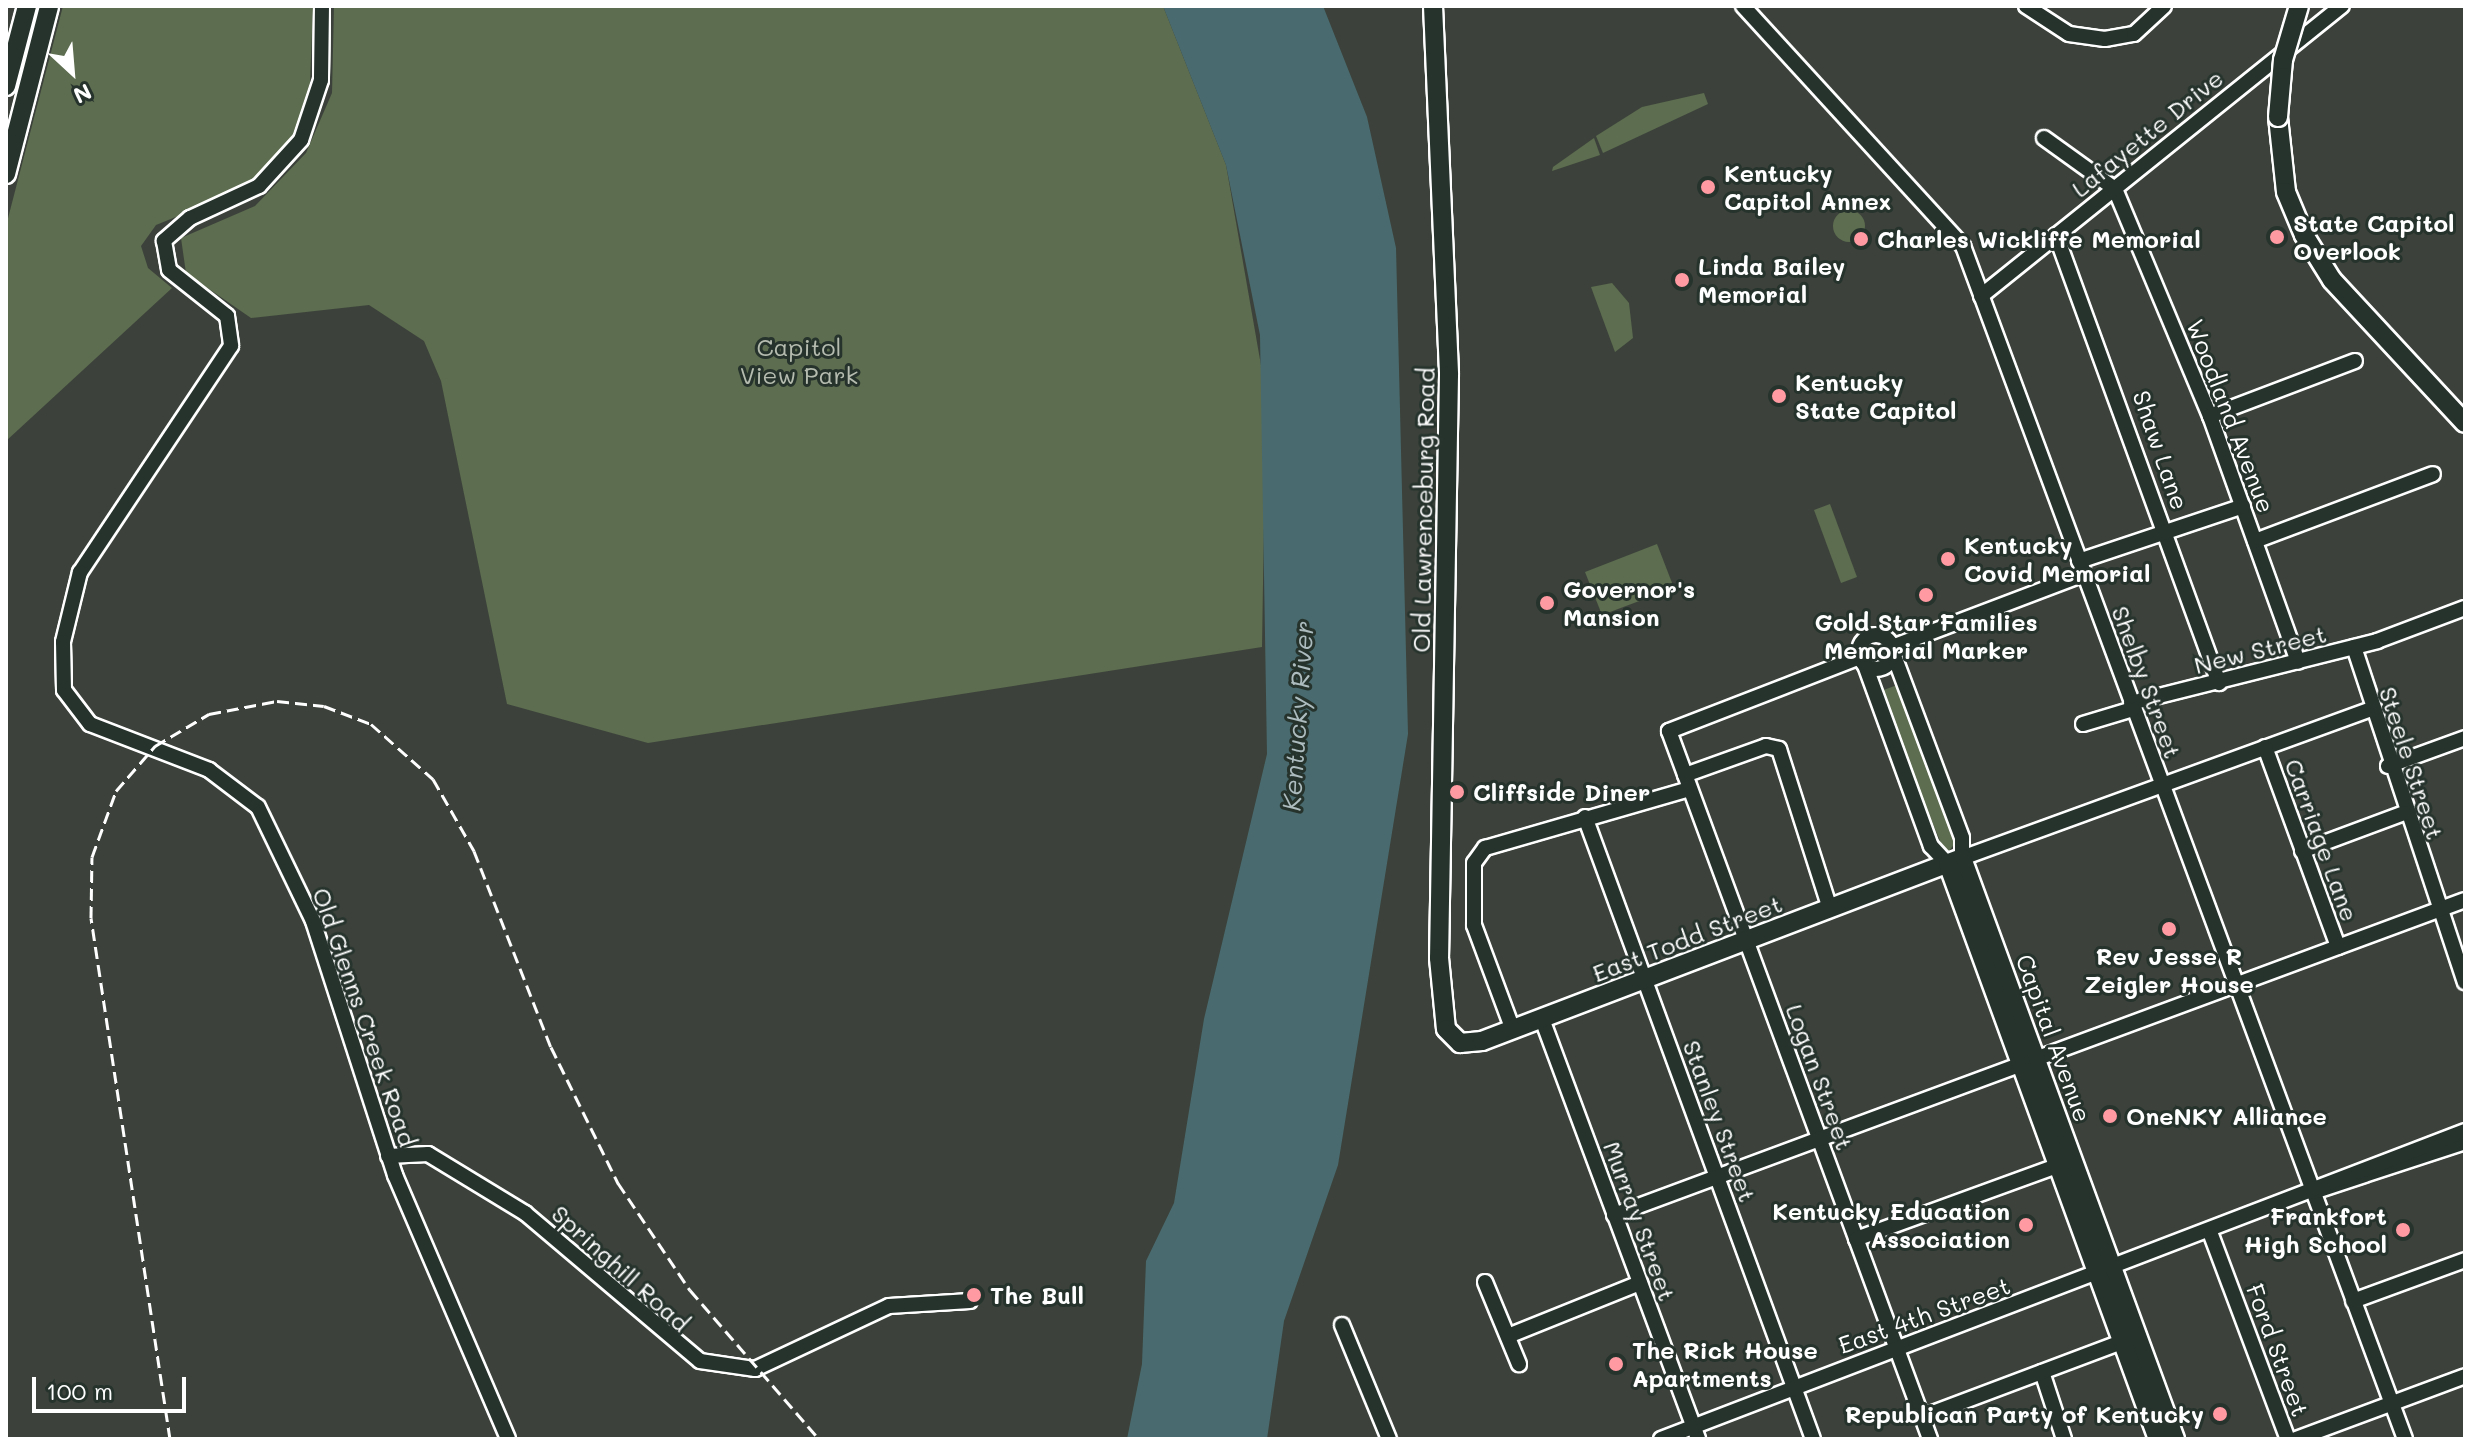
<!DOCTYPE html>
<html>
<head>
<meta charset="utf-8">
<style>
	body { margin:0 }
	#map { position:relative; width:2471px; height:1445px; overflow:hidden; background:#3c423b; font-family:Mali,sans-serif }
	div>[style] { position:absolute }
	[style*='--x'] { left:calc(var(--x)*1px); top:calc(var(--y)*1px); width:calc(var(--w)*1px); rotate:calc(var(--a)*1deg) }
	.green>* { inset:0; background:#5d6d4f }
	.round { border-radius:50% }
	.water>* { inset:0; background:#496b6f }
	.roads { filter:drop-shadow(2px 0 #fff) drop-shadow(-2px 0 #fff) drop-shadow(0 2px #fff) drop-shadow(0 -2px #fff) }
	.minor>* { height:14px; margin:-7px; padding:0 7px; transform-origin:7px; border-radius:7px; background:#26332d }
	.minor>.ring { margin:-7px; padding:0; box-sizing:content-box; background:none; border:14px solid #26332d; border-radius:50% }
	.major>* { height:18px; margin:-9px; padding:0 9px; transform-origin:9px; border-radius:9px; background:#26332d }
	.rail>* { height:3px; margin-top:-1.5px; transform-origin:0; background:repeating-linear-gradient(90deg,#fff 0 12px,transparent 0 18px) }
	.bridges { filter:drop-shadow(2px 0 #fff) drop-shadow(-2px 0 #fff) drop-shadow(0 2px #fff) drop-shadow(0 -2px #fff) }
	.major-bridge>* { height:18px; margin:-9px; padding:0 9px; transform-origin:9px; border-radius:9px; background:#26332d }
	.dots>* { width:22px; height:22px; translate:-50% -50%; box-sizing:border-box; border:4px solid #26332d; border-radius:50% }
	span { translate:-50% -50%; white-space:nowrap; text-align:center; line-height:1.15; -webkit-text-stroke:6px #26332d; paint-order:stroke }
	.street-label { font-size:24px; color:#fff }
	.poi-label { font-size:24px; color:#fff; font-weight:700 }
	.left { translate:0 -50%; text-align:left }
	.right { translate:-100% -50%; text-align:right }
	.park-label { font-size:24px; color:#b6bdb0 }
	.water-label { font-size:26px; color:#adbcbe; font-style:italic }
	.frame { position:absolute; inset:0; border:8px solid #fff; pointer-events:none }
	.north { position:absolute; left:32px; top:32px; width:80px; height:80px; -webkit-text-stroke:6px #26332d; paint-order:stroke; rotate:154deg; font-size:22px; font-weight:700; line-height:32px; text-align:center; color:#fff }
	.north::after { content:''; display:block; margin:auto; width:28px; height:36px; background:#fff; clip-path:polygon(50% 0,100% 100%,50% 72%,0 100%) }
	.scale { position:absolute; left:32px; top:1377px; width:154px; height:36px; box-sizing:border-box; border:4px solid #fff; border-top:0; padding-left:10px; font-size:24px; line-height:28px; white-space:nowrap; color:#fff; -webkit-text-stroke:6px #26332d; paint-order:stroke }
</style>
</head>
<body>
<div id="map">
	<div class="green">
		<div style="clip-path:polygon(63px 6px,313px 6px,309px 108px,283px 155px,242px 190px,156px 225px,141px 246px,148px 268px,172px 288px,6px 441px,6px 226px)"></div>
		<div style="clip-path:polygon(334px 6px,1163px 6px,1226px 165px,1266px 394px,1262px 647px,648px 743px,507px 704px,441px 381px,424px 341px,369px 305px,251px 318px,186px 273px,181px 238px,255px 206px,306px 153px,332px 93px)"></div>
		<div style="clip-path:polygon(1704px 93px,1708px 104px,1603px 153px,1596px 136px,1642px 107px)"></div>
		<div style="clip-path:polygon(1594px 138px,1600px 155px,1552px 171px,1553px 167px)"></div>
		<div class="round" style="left:1833px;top:210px;width:32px;height:32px"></div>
		<div style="clip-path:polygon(1612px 283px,1629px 303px,1633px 338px,1615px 352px,1591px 287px)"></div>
		<div style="clip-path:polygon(1830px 504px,1857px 577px,1841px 583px,1814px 510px)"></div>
		<div style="clip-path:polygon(1657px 544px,1674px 588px,1602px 615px,1585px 572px)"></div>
		<div style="clip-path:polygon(1900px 684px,1958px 839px,1946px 855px,1878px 692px)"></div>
	</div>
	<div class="water">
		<div style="clip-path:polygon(1163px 6px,1323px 6px,1367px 117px,1396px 248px,1408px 734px,1338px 1165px,1284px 1321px,1267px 1439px,1127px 1439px,1142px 1364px,1146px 1261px,1174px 1203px,1204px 1019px,1267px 754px,1260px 335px,1226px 165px)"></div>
	</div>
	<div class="roads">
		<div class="minor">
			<div style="--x:322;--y:6;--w:74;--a:90.8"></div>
			<div style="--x:321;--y:80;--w:63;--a:108.4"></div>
			<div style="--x:301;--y:140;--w:62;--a:132.4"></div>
			<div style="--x:259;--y:186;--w:76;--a:155.1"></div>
			<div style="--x:190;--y:218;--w:35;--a:139"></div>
			<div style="--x:164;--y:241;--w:29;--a:80"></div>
			<div style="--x:169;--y:270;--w:74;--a:38.4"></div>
			<div style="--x:227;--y:316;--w:30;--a:82"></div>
			<div style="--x:231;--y:346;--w:272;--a:123.7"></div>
			<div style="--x:80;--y:572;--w:72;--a:103.7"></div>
			<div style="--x:63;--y:642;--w:48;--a:88.8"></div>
			<div style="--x:64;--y:690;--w:43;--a:52.6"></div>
			<div style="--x:90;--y:724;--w:128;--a:21.1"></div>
			<div style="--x:209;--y:770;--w:61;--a:37.1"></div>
			<div style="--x:258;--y:807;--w:127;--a:64.2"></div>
			<div style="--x:313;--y:921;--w:267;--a:72.1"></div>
			<div style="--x:395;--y:1175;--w:287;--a:66.8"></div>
			<div style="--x:1743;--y:6;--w:326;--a:47.5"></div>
			<div style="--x:1963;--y:246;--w:1272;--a:69.67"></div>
			<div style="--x:2026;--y:6;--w:51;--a:33.1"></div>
			<div style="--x:2069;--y:34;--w:36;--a:8"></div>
			<div style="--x:2105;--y:39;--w:29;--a:-10"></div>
			<div style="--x:2134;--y:34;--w:41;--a:-43"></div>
			<div style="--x:2044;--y:138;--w:87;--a:35.7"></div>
			<div style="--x:2115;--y:189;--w:246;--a:67.3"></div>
			<div style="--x:2210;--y:416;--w:261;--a:70.3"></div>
			<div style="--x:2056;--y:235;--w:477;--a:70"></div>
			<div style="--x:1981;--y:296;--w:463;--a:-38.8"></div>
			<div style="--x:2210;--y:416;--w:155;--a:-20.8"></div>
			<div style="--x:2255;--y:541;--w:190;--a:-20.6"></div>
			<div style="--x:2079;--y:561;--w:173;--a:-18.5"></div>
			<div class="ring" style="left:1859px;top:635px;width:20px;height:20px"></div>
			<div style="--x:1892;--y:647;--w:205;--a:-20.8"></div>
			<div style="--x:2354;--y:647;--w:353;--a:71.7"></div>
			<div style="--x:1893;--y:653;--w:197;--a:69.5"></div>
			<div style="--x:1962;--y:838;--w:20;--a:90"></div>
			<div style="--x:1962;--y:858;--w:433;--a:-20"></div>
			<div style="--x:1860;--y:657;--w:205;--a:158.8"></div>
			<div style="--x:1669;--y:731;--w:755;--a:69.76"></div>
			<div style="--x:1865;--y:665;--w:193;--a:70"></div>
			<div style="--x:1931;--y:846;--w:25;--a:47"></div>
			<div style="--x:2131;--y:703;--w:254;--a:-14.1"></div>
			<div style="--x:2377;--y:641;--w:94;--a:-20.6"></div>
			<div style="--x:2083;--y:724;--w:52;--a:-16.7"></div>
			<div style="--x:2265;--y:747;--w:213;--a:69.9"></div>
			<div style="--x:2388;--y:766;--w:82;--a:-20"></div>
			<div style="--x:1685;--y:775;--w:86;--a:-19.7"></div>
			<div style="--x:1766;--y:746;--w:13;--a:13"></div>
			<div style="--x:1779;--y:749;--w:168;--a:72.3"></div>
			<div style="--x:1585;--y:817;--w:662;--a:69.87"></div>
			<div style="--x:2302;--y:851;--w:109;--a:-20.4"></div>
			<div style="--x:1542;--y:1019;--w:448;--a:69.6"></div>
			<div style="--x:1513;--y:1030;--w:112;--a:-110.4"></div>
			<div style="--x:1474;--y:925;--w:62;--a:-90"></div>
			<div style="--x:1474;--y:863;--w:19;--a:-54"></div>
			<div style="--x:1485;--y:848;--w:213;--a:-16.1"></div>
			<div style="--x:388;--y:1156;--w:40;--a:-2.9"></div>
			<div style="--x:428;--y:1154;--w:114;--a:31.3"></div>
			<div style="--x:525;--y:1213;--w:229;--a:40.2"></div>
			<div style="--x:700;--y:1361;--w:56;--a:8.3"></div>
			<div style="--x:755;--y:1369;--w:148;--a:-25.2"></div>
			<div style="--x:889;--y:1306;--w:81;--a:-3.5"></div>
			<div style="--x:2313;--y:1192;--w:160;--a:-18.2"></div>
			<div style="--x:1614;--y:1215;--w:907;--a:-20.31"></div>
			<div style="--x:2210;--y:1232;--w:221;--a:69.4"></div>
			<div style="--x:1856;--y:1239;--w:222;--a:-20"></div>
			<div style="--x:1485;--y:1282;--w:89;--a:67.5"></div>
			<div style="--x:2353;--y:1301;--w:119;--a:-20.1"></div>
			<div style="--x:1342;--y:1325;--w:123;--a:67.6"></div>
			<div style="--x:1508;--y:1336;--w:142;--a:-21.9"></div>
			<div style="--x:2042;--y:1372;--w:71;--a:71.8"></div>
			<div style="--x:1922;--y:1417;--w:222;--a:-20.6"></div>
			<div style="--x:1661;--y:1439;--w:861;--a:-20.96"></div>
			<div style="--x:2296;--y:1439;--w:180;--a:-20.4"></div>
		</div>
		<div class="major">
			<div style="--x:1433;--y:6;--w:369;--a:87.5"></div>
			<div style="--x:1449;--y:375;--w:583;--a:90.98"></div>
			<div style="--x:1439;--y:958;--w:71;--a:84.4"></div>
			<div style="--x:1446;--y:1029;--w:20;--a:45"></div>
			<div style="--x:1460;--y:1043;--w:22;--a:-5"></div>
			<div style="--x:1482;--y:1041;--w:514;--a:-20.87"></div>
			<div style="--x:1962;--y:858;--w:619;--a:69.87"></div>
			<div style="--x:6;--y:86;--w:83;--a:-75.3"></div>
			<div style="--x:2278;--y:117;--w:75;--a:83.9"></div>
			<div style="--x:2286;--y:192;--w:47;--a:67.3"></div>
			<div style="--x:2304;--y:235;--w:53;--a:58.1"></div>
			<div style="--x:2332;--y:280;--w:195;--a:47.1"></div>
			<div style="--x:6;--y:174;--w:173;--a:-75.6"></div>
			<div style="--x:1948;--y:864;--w:612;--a:69.94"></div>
		</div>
	</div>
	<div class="rail">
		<div style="--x:170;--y:1439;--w:527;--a:-98.62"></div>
		<div style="--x:91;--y:918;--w:61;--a:-89.1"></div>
		<div style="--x:92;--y:857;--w:70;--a:-70"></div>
		<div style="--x:116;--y:791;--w:60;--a:-49.1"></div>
		<div style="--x:155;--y:746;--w:63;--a:-30.7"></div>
		<div style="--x:209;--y:714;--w:69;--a:-10.8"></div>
		<div style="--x:277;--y:701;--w:47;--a:6.1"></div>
		<div style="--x:324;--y:706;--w:50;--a:21"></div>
		<div style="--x:371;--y:724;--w:83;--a:41.6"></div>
		<div style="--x:433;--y:779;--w:83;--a:60.3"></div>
		<div style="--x:474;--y:851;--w:211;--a:68.6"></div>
		<div style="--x:551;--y:1047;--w:152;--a:63.8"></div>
		<div style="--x:618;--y:1183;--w:129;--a:56.1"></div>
		<div style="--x:690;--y:1290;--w:197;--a:49.1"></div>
	</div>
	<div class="bridges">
		<div class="major-bridge">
			<div style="--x:2278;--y:117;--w:57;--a:-85"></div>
			<div style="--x:2283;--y:60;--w:56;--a:-73.5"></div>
		</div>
	</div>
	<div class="dots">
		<div style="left:1708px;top:187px;background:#ff9aa2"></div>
		<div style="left:2277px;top:237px;background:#ff9aa2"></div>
		<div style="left:1861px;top:239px;background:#ff9aa2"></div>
		<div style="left:1682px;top:280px;background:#ff9aa2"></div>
		<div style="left:1779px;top:396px;background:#ff9aa2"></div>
		<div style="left:1948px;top:559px;background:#ff9aa2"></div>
		<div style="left:1926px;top:595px;background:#ff9aa2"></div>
		<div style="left:1547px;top:603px;background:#ff9aa2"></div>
		<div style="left:1457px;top:792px;background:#ff9aa2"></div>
		<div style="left:2169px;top:929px;background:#ff9aa2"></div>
		<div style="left:2110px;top:1116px;background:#ff9aa2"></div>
		<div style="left:2026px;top:1225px;background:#ff9aa2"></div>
		<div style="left:2403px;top:1230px;background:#ff9aa2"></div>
		<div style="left:974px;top:1295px;background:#ff9aa2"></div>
		<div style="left:1616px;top:1364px;background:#ff9aa2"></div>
		<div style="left:2220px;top:1414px;background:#ff9aa2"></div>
	</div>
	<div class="street-label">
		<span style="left:2147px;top:133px;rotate:-39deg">Lafayette Drive</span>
		<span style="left:2231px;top:416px;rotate:69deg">Woodland Avenue</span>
		<span style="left:2161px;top:450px;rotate:71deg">Shaw Lane</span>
		<span style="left:1423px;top:510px;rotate:-89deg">Old Lawrenceburg Road</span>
		<span style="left:2260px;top:649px;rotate:-14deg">New Street</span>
		<span style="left:2147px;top:682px;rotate:70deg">Shelby Street</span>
		<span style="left:2412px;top:763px;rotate:72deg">Steele Street</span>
		<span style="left:2322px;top:840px;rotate:70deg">Carriage Lane</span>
		<span style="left:1687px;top:938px;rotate:-21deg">East Todd Street</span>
		<span style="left:365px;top:1017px;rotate:71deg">Old Glenns Creek Road</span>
		<span style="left:2054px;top:1038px;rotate:70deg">Capital Avenue</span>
		<span style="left:1820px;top:1077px;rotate:70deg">Logan Street</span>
		<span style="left:1720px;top:1121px;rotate:70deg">Stanley Street</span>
		<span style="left:1640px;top:1221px;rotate:70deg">Murray Street</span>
		<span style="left:621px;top:1268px;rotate:42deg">Springhill Road</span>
		<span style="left:1924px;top:1315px;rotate:-20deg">East 4th Street</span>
		<span style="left:2278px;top:1350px;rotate:70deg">Ford Street</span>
	</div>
	<div class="poi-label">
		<span class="left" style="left:1724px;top:187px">Kentucky<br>Capitol Annex</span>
		<span class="left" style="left:2293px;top:237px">State Capitol<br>Overlook</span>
		<span class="left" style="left:1877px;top:239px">Charles Wickliffe Memorial</span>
		<span class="left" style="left:1698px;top:280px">Linda Bailey<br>Memorial</span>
		<span class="left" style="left:1795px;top:396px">Kentucky<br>State Capitol</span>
		<span class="left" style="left:1964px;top:559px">Kentucky<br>Covid Memorial</span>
		<span class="left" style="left:1563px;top:603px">Governor's<br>Mansion</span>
		<span style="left:1926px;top:636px">Gold Star Families<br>Memorial Marker</span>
		<span class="left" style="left:1473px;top:792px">Cliffside Diner</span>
		<span style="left:2169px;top:970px">Rev Jesse R<br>Zeigler House</span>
		<span class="left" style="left:2126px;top:1116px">OneNKY Alliance</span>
		<span class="right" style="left:2010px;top:1225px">Kentucky Education<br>Association</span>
		<span class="right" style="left:2387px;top:1230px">Frankfort<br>High School</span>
		<span class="left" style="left:990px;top:1295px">The Bull</span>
		<span class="left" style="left:1632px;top:1364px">The Rick House<br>Apartments</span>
		<span class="right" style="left:2204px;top:1414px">Republican Party of Kentucky</span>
	</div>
	<div class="park-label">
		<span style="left:799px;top:361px">Capitol<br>View Park</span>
	</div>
	<div class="water-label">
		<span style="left:1298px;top:716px;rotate:-86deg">Kentucky River</span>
	</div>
	<div class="frame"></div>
	<div class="north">N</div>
	<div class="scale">100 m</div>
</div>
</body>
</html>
